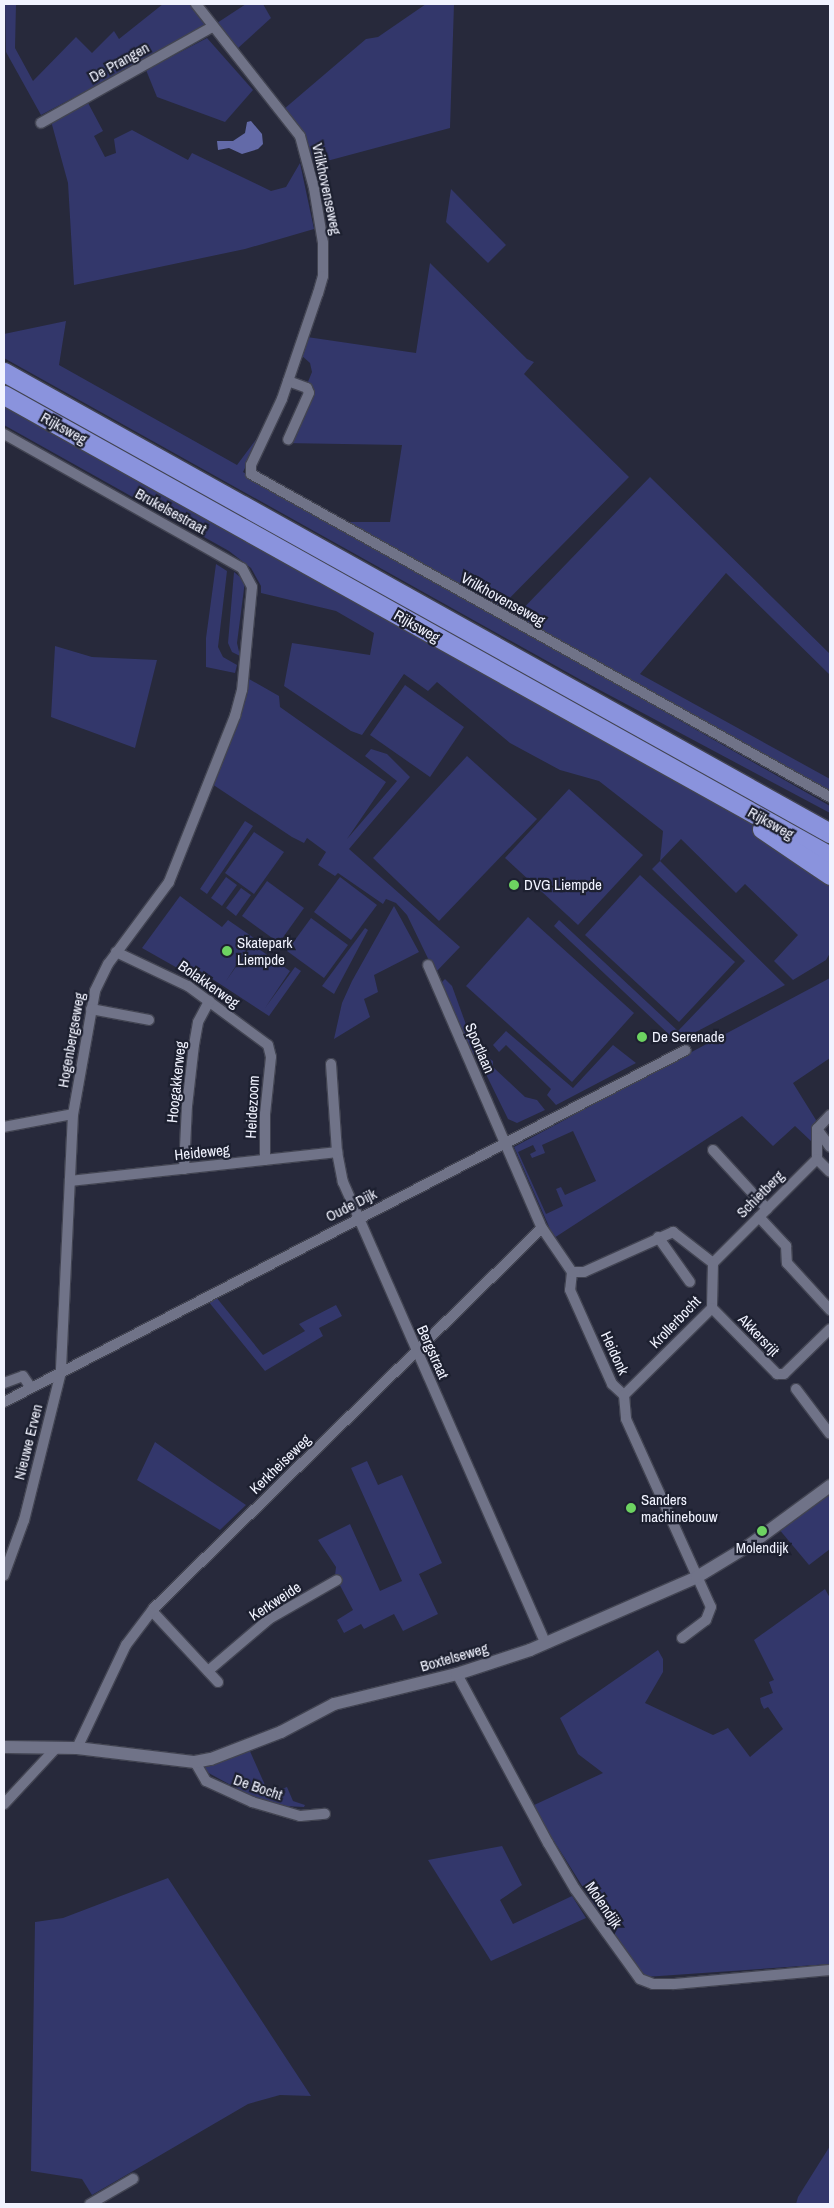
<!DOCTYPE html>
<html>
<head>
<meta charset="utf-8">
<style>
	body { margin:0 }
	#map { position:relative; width:834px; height:2208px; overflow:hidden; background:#27293b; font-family:"Archivo Narrow",sans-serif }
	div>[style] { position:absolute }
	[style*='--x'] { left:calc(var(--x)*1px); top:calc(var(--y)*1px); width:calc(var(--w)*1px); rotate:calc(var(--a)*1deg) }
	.green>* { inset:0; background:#33376b }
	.water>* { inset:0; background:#636aa8 }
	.roads { filter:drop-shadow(1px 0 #424452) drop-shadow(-1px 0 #424452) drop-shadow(0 1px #424452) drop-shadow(0 -1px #424452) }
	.minor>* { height:10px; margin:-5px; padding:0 5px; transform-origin:5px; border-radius:5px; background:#707388 }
	.tertiary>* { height:12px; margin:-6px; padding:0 6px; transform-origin:6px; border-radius:6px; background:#707388 }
	.motorway>* { height:19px; margin:-9.5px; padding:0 9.5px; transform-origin:9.5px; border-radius:9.5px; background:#8a93dd }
	.dots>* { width:14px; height:14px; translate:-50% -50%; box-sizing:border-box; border:2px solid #1d2030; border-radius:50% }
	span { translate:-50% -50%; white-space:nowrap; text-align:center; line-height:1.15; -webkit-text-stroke:4.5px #1d2030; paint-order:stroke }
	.street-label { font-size:15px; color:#f1f3ff }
	.poi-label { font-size:15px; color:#f1f3ff }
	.left { translate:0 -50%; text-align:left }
	.frame { position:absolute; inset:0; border:5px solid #f1f3ff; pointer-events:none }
</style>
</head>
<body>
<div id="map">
	<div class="green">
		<div style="clip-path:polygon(5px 4px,16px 4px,15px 48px,33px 81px,76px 37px,92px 53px,114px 31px,119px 39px,163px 4px,193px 4px,208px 26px,41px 115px,6px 52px)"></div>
		<div style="clip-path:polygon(246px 4px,263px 4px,271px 18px,237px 49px,217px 23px)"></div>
		<div style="clip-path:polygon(426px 4px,454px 4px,450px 128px,312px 165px,306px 137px,284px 109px,366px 39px,378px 37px)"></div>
		<div style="clip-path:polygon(207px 38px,253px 90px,225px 122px,157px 97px,146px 70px)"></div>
		<div style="clip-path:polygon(87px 101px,103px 131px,94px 136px,105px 157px,116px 153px,114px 139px,132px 130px,188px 160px,192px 153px,271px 191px,286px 187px,300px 163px,314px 229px,245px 249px,74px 285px,68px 183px,51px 121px)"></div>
		<div style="clip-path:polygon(451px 189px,506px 245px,488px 263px,446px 222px)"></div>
		<div style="clip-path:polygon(430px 263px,527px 359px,534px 362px,524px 374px,629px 477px,499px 609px,346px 522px,390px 522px,402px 445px,283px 443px,312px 372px,310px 363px,301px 355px,307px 337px,416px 353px)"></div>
		<div style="clip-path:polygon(66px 321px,59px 365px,237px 465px,266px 426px,243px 472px,830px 806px,830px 813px,581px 680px,4px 358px,4px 334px)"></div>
		<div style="clip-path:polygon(4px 405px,744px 817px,830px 872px,830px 953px,826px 960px,793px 980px,774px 961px,798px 935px,745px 884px,736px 893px,681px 839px,660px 861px,785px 985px,677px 1042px,554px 926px,559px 920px,678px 1031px,745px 961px,652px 869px,660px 861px,663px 831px,599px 781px,560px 770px,510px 743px,437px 682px,428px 691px,404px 674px,362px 735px,351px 731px,284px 686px,292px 643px,370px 655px,374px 633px,336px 611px,261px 593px,261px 586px,251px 568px,229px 551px,4px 425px)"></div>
		<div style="clip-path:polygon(650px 477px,830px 654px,830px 675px,726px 573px,640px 674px,830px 779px,830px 795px,514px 618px)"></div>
		<div style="clip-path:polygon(216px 564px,227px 571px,218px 647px,223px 657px,237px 665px,235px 673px,206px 667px,206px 638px)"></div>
		<div style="clip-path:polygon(234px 572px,245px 581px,237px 643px,240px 656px,232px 652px,228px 643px)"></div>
		<div style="clip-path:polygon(55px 646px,92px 657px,157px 660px,135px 748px,51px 717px)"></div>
		<div style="clip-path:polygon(249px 679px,279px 696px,280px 707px,386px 782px,347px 839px,397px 781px,365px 756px,371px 749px,387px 754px,410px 777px,349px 849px,460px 947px,435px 973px,407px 915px,396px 903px,386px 899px,383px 904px,338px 873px,335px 876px,318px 865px,326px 852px,307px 838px,304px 843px,292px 837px,212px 784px)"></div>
		<div style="clip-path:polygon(405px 685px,464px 727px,430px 777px,370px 735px)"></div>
		<div style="clip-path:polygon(467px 756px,537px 819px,439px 921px,373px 858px)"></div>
		<div style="clip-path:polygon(569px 789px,643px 855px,578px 925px,505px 858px)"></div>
		<div style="clip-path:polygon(245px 821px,253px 826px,207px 894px,200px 889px)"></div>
		<div style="clip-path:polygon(254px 832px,284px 852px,254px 894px,225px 873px)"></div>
		<div style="clip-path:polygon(640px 875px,735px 962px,679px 1022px,585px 935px)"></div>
		<div style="clip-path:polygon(226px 877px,237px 885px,222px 906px,211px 898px)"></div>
		<div style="clip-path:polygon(340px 877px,377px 905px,351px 940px,314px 912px)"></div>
		<div style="clip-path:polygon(267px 881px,304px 908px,279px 943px,242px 916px)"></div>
		<div style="clip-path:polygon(241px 888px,251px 895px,236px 916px,226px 908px)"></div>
		<div style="clip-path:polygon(180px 896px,222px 927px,228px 920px,254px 938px,226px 981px,252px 944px,290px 971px,265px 1008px,295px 967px,301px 971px,269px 1016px,194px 967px,188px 974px,142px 948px)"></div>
		<div style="clip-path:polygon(394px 906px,419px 952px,374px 975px,378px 992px,364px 999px,370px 1017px,334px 1039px,342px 1003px,352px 981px)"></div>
		<div style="clip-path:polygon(528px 917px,634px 1013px,572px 1082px,466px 986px)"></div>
		<div style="clip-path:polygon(311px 918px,348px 945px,324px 978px,287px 951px)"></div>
		<div style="clip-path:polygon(365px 928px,368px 930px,334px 994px,322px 986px)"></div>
		<div style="clip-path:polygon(evenodd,830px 978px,830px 1058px,793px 1083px,816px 1120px,811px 1141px,795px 1126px,773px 1146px,742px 1116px,554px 1238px,514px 1147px,830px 978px,573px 1131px,596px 1181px,565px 1195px,561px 1187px,556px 1189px,563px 1206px,546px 1214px,518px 1152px,533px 1145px,536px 1151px,530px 1154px,532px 1158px,545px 1153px,542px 1145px,573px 1131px)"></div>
		<div style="clip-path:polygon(445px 979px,452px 986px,476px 1052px,470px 1059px,439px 985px)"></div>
		<div style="clip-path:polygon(506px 1031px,573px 1088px,613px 1045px,636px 1063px,556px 1105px,547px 1095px,551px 1089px,506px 1045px,499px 1052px,493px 1045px)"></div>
		<div style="clip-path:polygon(485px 1056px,493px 1061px,493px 1067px,525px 1097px,537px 1100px,545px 1110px,517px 1123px,508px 1119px,478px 1058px)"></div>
		<div style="clip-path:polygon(216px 1297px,263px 1355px,305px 1331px,299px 1324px,336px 1305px,342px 1316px,319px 1328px,323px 1336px,265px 1371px,208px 1301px)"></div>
		<div style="clip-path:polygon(155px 1442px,209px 1480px,246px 1505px,220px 1530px,137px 1480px)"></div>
		<div style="clip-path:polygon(367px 1461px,378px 1485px,402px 1475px,442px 1563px,419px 1574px,438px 1614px,403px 1631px,394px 1614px,364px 1629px,361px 1624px,344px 1633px,337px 1620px,353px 1610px,335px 1576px,336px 1567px,318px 1540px,350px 1524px,380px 1591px,402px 1581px,351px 1468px)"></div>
		<div style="clip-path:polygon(827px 1493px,830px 1496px,830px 1549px,809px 1565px,778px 1528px)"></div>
		<div style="clip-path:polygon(825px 1589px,830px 1598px,830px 1964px,645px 1977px,635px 1970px,532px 1806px,603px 1773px,578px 1754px,560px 1718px,658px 1650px,663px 1659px,663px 1672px,645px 1703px,713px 1735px,728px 1728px,750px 1757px,783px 1729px,768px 1707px,764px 1709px,761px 1703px,760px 1698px,773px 1693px,769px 1682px,774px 1680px,754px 1640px)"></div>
		<div style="clip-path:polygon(249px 1749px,269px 1794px,287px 1787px,293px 1801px,305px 1805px,304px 1807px,284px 1806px,251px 1796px,203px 1770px,203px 1767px)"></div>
		<div style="clip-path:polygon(502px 1846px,522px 1885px,500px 1900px,513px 1924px,572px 1896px,586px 1918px,491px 1961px,428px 1860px)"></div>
		<div style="clip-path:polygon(168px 1878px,311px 2096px,280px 2095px,248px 2104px,92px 2195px,82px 2179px,31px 2171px,35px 1922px,63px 1918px)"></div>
		<div style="clip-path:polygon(830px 2146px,830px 2204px,796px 2204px,798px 2197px)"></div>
	</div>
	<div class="water">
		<div style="clip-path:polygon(251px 121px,262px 134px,263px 144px,258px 149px,242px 154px,229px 148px,218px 150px,217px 141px,233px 141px,245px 133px,247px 122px)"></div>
	</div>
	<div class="roads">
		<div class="minor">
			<div style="--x:196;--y:4;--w:168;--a:51.8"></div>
			<div style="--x:300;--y:136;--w:54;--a:74.9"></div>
			<div style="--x:314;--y:188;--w:56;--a:80.7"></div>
			<div style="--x:323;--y:243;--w:33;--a:90"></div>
			<div style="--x:323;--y:276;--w:18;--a:106"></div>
			<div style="--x:318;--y:293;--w:112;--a:108.8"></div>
			<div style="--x:282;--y:399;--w:73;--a:115.2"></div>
			<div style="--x:251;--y:465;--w:9;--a:90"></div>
			<div style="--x:251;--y:474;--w:663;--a:29.16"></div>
			<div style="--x:41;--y:123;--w:196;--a:-29.3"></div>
			<div style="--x:288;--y:381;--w:20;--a:20"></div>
			<div style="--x:307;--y:388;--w:5;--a:68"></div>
			<div style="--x:309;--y:393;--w:51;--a:114.1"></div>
			<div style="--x:4;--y:434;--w:273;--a:29.4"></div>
			<div style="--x:242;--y:568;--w:21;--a:62"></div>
			<div style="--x:252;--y:587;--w:103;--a:95.5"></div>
			<div style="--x:242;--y:690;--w:27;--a:105"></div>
			<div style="--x:235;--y:716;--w:179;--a:111.7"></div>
			<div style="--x:169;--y:882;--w:102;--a:126.6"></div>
			<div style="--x:108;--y:964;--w:30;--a:116"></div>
			<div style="--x:95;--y:991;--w:125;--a:100.1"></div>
			<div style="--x:73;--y:1114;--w:258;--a:92.7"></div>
			<div style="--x:61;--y:1372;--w:153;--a:104"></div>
			<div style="--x:24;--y:1520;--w:59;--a:110"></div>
			<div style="--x:116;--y:952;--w:80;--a:25.3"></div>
			<div style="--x:188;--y:986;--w:99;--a:36.4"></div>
			<div style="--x:268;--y:1045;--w:12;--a:76"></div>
			<div style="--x:271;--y:1057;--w:57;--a:96"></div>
			<div style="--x:265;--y:1114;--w:46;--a:90"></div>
			<div style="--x:428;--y:965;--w:287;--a:66.6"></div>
			<div style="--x:542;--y:1228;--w:53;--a:55.7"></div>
			<div style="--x:572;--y:1272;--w:18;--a:96"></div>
			<div style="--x:570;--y:1290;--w:103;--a:65.9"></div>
			<div style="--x:612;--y:1384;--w:16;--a:43"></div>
			<div style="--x:624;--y:1395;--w:24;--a:85"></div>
			<div style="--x:626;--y:1419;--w:206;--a:65.7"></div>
			<div style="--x:711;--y:1607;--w:14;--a:111"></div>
			<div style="--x:706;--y:1620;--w:30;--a:143"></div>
			<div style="--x:91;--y:1009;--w:59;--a:10.7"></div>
			<div style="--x:331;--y:1064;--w:88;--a:86.1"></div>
			<div style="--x:337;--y:1152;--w:31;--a:79"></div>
			<div style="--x:343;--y:1182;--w:502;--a:66.29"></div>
			<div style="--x:4;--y:1127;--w:70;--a:-10.7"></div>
			<div style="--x:817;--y:1129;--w:22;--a:54"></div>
			<div style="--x:713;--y:1150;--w:80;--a:47.5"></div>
			<div style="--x:817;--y:1159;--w:30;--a:-90"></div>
			<div style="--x:817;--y:1129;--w:19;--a:-47"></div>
			<div style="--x:184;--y:1169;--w:63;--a:-87.3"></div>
			<div style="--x:187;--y:1106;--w:61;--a:-83.5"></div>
			<div style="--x:194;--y:1045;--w:23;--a:-80"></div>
			<div style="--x:198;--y:1022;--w:24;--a:-62"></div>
			<div style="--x:70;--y:1181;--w:269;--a:-6.2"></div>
			<div style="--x:759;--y:1217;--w:40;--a:47"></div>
			<div style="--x:786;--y:1246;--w:17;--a:87"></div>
			<div style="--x:787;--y:1263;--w:64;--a:47.5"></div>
			<div style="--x:658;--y:1237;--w:55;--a:54.6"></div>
			<div style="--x:713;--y:1263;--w:147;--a:-45"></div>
			<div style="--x:817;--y:1159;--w:18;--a:45"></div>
			<div style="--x:572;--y:1272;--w:12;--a:0"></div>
			<div style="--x:584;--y:1272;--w:98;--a:-24.2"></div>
			<div style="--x:673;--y:1232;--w:51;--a:37.8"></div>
			<div style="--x:713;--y:1263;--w:45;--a:91.3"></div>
			<div style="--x:712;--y:1308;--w:124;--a:135.3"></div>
			<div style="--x:712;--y:1308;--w:93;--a:45.4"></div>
			<div style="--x:777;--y:1374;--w:7;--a:0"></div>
			<div style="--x:784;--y:1374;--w:64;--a:-44.4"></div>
			<div style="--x:4;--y:1383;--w:20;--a:-20"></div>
			<div style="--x:23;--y:1376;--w:14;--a:56"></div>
			<div style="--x:796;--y:1389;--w:56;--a:52.9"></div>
			<div style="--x:4;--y:1402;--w:767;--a:-27.3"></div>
			<div style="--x:152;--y:1611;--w:97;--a:47.1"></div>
			<div style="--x:208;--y:1671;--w:80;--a:-40.4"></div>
			<div style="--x:269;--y:1619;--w:78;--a:-29.8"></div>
			<div style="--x:457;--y:1674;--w:192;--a:61.7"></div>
			<div style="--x:548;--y:1843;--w:53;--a:59.6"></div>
			<div style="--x:575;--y:1889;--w:111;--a:54.2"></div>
			<div style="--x:640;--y:1979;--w:14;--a:21"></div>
			<div style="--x:653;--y:1984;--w:21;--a:0"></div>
			<div style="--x:674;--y:1984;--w:157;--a:-5.1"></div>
			<div style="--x:77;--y:1748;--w:114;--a:-64.6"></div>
			<div style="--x:126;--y:1645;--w:46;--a:-52.9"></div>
			<div style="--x:154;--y:1608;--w:543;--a:-44.4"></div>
			<div style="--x:195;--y:1762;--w:22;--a:60"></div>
			<div style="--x:206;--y:1781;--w:51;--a:24.5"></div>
			<div style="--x:252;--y:1802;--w:50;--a:16.3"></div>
			<div style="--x:300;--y:1816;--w:25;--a:-5"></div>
			<div style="--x:4;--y:1804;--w:76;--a:-47.1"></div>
			<div style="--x:90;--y:2204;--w:50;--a:-30.2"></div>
		</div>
		<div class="tertiary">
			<div style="--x:4;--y:1747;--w:73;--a:0.8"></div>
			<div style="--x:77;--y:1748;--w:119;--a:6.8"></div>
			<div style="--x:195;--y:1762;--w:16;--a:-11"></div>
			<div style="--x:211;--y:1759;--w:75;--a:-21.1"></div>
			<div style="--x:281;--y:1732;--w:60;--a:-27.8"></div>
			<div style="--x:334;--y:1704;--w:127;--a:-13.7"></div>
			<div style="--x:457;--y:1674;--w:77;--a:-18.2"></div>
			<div style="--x:530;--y:1650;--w:182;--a:-23.6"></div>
			<div style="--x:697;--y:1577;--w:60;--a:-31.3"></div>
			<div style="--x:748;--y:1546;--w:102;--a:-36.2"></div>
		</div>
		<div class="motorway">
			<div style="--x:4;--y:372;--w:946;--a:29.17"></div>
			<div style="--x:4;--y:395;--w:946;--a:29.17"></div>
			<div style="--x:762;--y:829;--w:82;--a:34.1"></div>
		</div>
	</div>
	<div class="dots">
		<div style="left:514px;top:885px;background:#6dd361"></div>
		<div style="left:227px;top:951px;background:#6dd361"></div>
		<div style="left:642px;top:1037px;background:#6dd361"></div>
		<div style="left:631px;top:1508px;background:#6dd361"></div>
		<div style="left:762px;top:1531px;background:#6dd361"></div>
	</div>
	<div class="street-label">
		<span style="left:119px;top:62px;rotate:-29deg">De Prangen</span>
		<span style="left:327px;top:189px;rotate:78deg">Vrilkhovenseweg</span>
		<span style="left:64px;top:428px;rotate:29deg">Rijksweg</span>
		<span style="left:171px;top:511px;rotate:29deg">Brukelsestraat</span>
		<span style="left:503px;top:599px;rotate:29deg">Vrilkhovenseweg</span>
		<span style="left:417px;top:626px;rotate:30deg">Rijksweg</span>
		<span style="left:771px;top:823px;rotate:29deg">Rijksweg</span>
		<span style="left:209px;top:984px;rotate:35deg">Bolakkerweg</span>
		<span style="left:71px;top:1040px;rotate:-80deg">Hogenbergseweg</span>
		<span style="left:480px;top:1048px;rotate:67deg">Sportlaan</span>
		<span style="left:176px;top:1082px;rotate:-84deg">Hoogakkerweg</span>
		<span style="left:252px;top:1107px;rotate:-87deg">Heidezoom</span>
		<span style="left:202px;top:1152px;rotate:-6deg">Heideweg</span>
		<span style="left:760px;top:1194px;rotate:-45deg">Schietberg</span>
		<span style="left:351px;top:1205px;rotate:-27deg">Oude Dijk</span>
		<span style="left:675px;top:1322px;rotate:-46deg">Krollerbocht</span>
		<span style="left:759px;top:1335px;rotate:46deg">Akkersrijt</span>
		<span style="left:433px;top:1352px;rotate:66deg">Bergstraat</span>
		<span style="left:615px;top:1353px;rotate:65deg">Heidonk</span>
		<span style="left:28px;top:1442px;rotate:-76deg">Nieuwe Erven</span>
		<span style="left:280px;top:1464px;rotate:-44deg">Kerkheiseweg</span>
		<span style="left:275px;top:1601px;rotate:-33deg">Kerkweide</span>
		<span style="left:454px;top:1657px;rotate:-16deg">Boxtelseweg</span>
		<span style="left:258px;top:1787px;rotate:19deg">De Bocht</span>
		<span style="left:604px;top:1905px;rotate:56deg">Molendijk</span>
	</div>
	<div class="poi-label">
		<span class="left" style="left:524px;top:885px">DVG Liempde</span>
		<span class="left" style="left:237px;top:951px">Skatepark<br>Liempde</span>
		<span class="left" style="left:652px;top:1037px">De Serenade</span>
		<span class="left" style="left:641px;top:1508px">Sanders<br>machinebouw</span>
		<span style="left:762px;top:1548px">Molendijk</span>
	</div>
	<div class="frame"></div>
</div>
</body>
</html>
